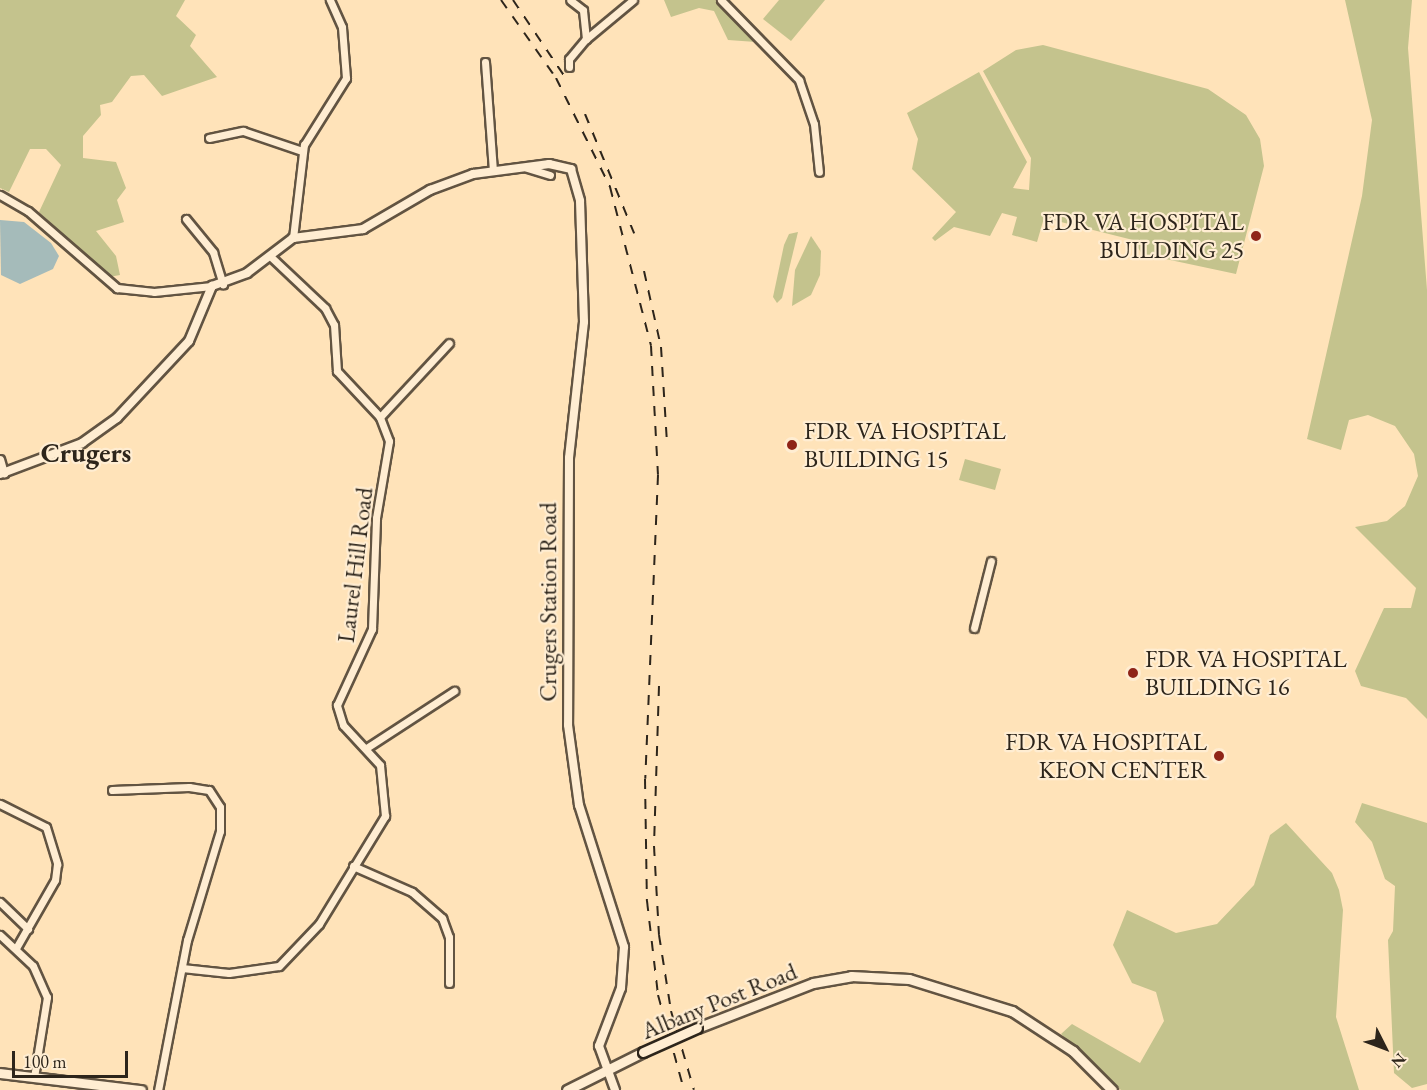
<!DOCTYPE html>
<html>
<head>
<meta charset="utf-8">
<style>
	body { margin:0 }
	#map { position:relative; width:1427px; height:1090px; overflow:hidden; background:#ffe3b9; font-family:"EB Garamond",serif }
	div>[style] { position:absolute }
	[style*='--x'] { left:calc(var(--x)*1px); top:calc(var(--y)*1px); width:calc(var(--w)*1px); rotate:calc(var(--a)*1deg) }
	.green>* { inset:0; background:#c4c38d }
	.water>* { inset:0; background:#a5bbba }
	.roads { filter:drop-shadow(2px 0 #625442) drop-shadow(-2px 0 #625442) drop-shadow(0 2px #625442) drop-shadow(0 -2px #625442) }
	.minor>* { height:7px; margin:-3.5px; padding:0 3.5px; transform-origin:3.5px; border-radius:3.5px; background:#ffedd2 }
	.tertiary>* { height:8px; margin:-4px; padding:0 4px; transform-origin:4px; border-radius:4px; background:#ffedd2 }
	.secondary>* { height:9px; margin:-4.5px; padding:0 4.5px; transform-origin:4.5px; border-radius:4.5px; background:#ffedd2 }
	.rail>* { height:2px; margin-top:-1px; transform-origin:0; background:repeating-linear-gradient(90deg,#2d251b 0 10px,transparent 0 20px) }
	.bridges { filter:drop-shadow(2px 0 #2d251b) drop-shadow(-2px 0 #2d251b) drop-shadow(0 2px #2d251b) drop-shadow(0 -2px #2d251b) }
	.secondary-bridge>* { height:9px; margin:-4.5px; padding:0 4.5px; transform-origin:4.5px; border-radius:4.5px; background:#ffedd2 }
	.dots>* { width:16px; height:16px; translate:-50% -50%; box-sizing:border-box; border:3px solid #ffedd2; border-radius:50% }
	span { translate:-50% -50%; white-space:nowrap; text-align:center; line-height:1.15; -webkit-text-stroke:4.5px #ffedd2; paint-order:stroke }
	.poi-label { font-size:24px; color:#2d251b }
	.right { translate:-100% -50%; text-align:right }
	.left { translate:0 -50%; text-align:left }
	.street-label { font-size:24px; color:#2d251b }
	.quarter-label { font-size:27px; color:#2d251b; font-weight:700 }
	.north { position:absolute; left:1355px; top:1018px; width:60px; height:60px; -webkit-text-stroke:4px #ffedd2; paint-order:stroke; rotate:132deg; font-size:16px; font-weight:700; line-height:24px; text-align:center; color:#2d251b }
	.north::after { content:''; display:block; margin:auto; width:21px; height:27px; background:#2d251b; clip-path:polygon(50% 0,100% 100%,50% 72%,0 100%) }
	.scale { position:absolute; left:12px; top:1051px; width:116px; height:27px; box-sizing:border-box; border:3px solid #2d251b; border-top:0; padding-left:8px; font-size:18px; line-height:21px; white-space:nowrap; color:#2d251b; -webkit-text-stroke:4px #ffedd2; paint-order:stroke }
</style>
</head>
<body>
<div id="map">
	<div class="green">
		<div style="clip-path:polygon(0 0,185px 0,176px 16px,196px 35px,190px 46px,217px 77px,162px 96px,144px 75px,131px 76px,112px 102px,100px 105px,101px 115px,83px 136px,83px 158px,116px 162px,126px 188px,117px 200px,124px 222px,96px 231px,116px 256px,120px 275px,109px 277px,39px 212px,61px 165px,46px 149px,30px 149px,9px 192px,0 188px)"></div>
		<div style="clip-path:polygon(664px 0,715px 0,756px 42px,728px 40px,714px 11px,699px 8px,671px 17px)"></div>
		<div style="clip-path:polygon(779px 0,825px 0,791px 41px,763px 19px)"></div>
		<div style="clip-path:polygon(1345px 0,1412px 0,1408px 48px,1427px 290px,1427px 719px,1406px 698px,1361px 686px,1355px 671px,1384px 608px,1411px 608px,1416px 588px,1355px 527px,1387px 521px,1405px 506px,1418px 476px,1414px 454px,1395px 426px,1368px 415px,1349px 420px,1341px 450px,1307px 439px,1362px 196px,1372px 120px)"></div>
		<div style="clip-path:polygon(1043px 45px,1208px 89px,1246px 115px,1260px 139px,1264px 166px,1236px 274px,1142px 254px,1133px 240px,1049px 219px,1046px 211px,1037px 242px,1012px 235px,1017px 217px,1002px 213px,990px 236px,954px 227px,935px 241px,932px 238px,956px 212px,912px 169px,918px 139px,907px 113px,979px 72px,1027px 162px,1013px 188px,1029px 190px,1031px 158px,983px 71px,1016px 50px)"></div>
		<div style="clip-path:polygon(798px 232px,782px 298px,777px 303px,773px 297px,784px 245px,789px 234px)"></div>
		<div style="clip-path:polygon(811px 236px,821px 251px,820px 275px,811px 295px,792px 306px,795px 270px)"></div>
		<div style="clip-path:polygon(965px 459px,1001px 469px,995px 490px,959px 480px)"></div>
		<div style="clip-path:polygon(1362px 803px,1427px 823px,1427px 1084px,1412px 1088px,1394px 1073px,1388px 940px,1393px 931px,1395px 886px,1385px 879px,1372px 842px,1355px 822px)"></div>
		<div style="clip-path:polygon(1286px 823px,1332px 873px,1339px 890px,1343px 910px,1336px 1017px,1359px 1090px,1121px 1090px,1061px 1034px,1072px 1024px,1140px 1063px,1164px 1021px,1156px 992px,1132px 983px,1113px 945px,1127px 910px,1176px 933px,1217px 924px,1254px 885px,1270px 835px)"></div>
	</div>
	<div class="water">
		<div style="clip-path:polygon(0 220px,24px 222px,51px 243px,59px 256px,53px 269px,20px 284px,1px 275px)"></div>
	</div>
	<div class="roads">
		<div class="minor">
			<div style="--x:721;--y:0;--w:112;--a:45.7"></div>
			<div style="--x:799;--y:80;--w:46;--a:71.2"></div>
			<div style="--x:814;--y:124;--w:48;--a:84.1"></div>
			<div style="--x:586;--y:39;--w:61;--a:-39.7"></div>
			<div style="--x:485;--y:62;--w:108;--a:85.8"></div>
			<div style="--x:569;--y:67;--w:8;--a:-90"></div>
			<div style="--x:569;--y:59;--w:26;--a:-50"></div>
			<div style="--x:586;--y:39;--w:29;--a:-96"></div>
			<div style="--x:583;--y:10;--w:16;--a:-142"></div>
			<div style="--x:209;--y:138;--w:35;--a:-12"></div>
			<div style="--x:243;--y:131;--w:62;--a:18.7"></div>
			<div style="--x:527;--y:168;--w:24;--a:17"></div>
			<div style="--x:0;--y:195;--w:32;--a:30"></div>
			<div style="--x:28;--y:211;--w:118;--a:40.9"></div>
			<div style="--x:117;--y:288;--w:37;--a:6"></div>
			<div style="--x:154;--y:292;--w:58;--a:-5.9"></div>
			<div style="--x:186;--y:219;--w:43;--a:50.7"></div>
			<div style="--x:213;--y:252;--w:34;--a:73"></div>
			<div style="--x:293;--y:238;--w:94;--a:-83.3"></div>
			<div style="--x:304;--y:145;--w:79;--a:-57.9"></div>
			<div style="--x:346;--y:78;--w:51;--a:-94.5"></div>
			<div style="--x:342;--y:27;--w:30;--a:-114"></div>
			<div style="--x:380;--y:417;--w:101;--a:-47"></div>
			<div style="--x:0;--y:459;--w:15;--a:74"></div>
			<div style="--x:974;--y:628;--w:69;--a:-75.8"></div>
			<div style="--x:368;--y:747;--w:103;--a:-33.1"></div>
			<div style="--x:112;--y:790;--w:77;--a:-2.2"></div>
			<div style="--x:189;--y:787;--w:20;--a:9"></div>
			<div style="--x:209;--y:790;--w:20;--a:57"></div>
			<div style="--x:220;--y:807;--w:24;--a:90"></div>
			<div style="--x:220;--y:831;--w:114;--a:106.8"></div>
			<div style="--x:187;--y:940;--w:153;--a:100.9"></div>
			<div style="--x:0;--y:804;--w:51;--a:26.6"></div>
			<div style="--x:46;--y:827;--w:39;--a:73"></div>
			<div style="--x:57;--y:864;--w:16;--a:97"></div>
			<div style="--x:55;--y:880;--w:78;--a:119.8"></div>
			<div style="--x:353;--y:866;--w:64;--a:23.8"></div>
			<div style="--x:412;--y:892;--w:40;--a:41"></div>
			<div style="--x:442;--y:918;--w:20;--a:70"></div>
			<div style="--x:449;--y:937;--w:46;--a:90"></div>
			<div style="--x:0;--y:902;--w:39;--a:44"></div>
			<div style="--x:0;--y:935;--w:45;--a:43.2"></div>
			<div style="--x:33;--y:966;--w:34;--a:66"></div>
			<div style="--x:47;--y:997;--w:81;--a:99.2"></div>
			<div style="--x:182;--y:968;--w:47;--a:6.1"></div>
			<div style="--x:229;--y:973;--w:50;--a:-8"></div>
			<div style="--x:279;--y:966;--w:58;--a:-46.4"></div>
			<div style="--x:319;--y:924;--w:127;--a:-58.6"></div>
			<div style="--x:385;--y:816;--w:51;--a:-95.6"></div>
			<div style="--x:380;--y:765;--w:54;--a:-132.8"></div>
			<div style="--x:343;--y:725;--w:21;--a:-107"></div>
			<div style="--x:337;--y:705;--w:84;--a:-65.3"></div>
			<div style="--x:372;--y:629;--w:111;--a:-87.9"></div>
			<div style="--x:376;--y:518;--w:78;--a:-80.4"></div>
			<div style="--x:389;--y:441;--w:26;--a:-111"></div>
			<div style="--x:380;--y:417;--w:63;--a:-133.1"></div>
			<div style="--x:337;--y:371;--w:46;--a:-93.7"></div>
			<div style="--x:334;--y:325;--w:19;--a:-118"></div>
			<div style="--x:325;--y:308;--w:74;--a:-136.6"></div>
		</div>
		<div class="tertiary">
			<div style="--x:0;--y:474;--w:88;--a:-20.7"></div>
			<div style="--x:82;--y:443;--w:43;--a:-35.5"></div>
			<div style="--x:117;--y:418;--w:105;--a:-46.9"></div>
			<div style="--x:189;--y:341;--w:60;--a:-67.3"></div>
			<div style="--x:212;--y:286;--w:37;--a:-20"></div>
			<div style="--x:247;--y:273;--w:58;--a:-37.3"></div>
			<div style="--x:293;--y:238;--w:71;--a:-7.3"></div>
			<div style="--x:363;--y:229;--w:78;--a:-30.2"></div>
			<div style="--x:430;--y:190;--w:46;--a:-20.4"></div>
			<div style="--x:473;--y:174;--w:77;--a:-7.5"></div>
			<div style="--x:549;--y:164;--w:23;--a:13"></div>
			<div style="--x:571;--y:169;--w:33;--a:74"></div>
			<div style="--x:580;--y:201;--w:121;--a:88.1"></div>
			<div style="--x:584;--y:322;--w:137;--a:96.3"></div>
			<div style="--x:569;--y:458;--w:267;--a:90.2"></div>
			<div style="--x:568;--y:725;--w:81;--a:82.2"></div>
			<div style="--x:579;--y:805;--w:149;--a:72.4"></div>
			<div style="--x:624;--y:947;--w:41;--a:94.2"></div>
			<div style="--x:621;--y:988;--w:62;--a:110.8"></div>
			<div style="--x:599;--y:1046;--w:47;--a:70"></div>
		</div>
		<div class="secondary">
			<div style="--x:697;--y:1028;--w:124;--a:-21.2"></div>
			<div style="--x:813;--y:983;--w:39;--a:-10"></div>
			<div style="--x:851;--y:976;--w:58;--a:3"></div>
			<div style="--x:909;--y:979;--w:108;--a:17.3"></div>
			<div style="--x:1012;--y:1011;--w:73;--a:33.3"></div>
			<div style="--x:1073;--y:1051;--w:55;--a:45"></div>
			<div style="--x:0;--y:1073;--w:142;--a:6.9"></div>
			<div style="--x:567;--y:1090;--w:85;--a:-26.6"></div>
		</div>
	</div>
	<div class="rail">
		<div style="--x:501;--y:0;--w:95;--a:54.8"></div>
		<div style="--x:556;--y:78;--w:122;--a:63.6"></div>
		<div style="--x:610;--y:187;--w:164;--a:75.5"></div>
		<div style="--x:651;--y:346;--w:129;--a:86.9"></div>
		<div style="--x:658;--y:475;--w:304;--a:92.4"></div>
		<div style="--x:645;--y:779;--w:122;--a:89.1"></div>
		<div style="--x:647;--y:901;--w:95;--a:83.3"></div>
		<div style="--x:658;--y:995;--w:98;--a:74.7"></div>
		<div style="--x:513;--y:0;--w:97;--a:56"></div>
		<div style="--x:585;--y:114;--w:129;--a:67.6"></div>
		<div style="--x:644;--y:271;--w:78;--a:77.4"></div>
		<div style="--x:661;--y:347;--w:96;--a:86.4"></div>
		<div style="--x:659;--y:686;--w:160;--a:91.8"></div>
		<div style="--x:654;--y:846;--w:89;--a:86.8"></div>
		<div style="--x:659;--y:935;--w:77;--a:81"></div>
		<div style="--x:671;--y:1011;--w:82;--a:73.8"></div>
	</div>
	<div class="bridges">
		<div class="secondary-bridge">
			<div style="--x:643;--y:1052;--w:59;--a:-24"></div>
		</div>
	</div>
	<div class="dots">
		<div style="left:1256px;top:236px;background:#8f2418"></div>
		<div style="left:792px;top:445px;background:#8f2418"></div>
		<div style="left:1133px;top:673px;background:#8f2418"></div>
		<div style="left:1219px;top:756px;background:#8f2418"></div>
	</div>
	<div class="poi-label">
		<span class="right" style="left:1244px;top:236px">FDR VA HOSPITAL<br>BUILDING 25</span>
		<span class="left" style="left:804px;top:445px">FDR VA HOSPITAL<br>BUILDING 15</span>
		<span class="left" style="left:1145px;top:673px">FDR VA HOSPITAL<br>BUILDING 16</span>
		<span class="right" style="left:1207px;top:756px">FDR VA HOSPITAL<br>KEON CENTER</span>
	</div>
	<div class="street-label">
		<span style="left:355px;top:565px;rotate:-83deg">Laurel Hill Road</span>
		<span style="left:548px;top:602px;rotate:-90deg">Crugers Station Road</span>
		<span style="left:719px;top:1001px;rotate:-22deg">Albany Post Road</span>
	</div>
	<div class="quarter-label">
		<span style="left:86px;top:453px">Crugers</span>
	</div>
	<div class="north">N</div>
	<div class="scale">100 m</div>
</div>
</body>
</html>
